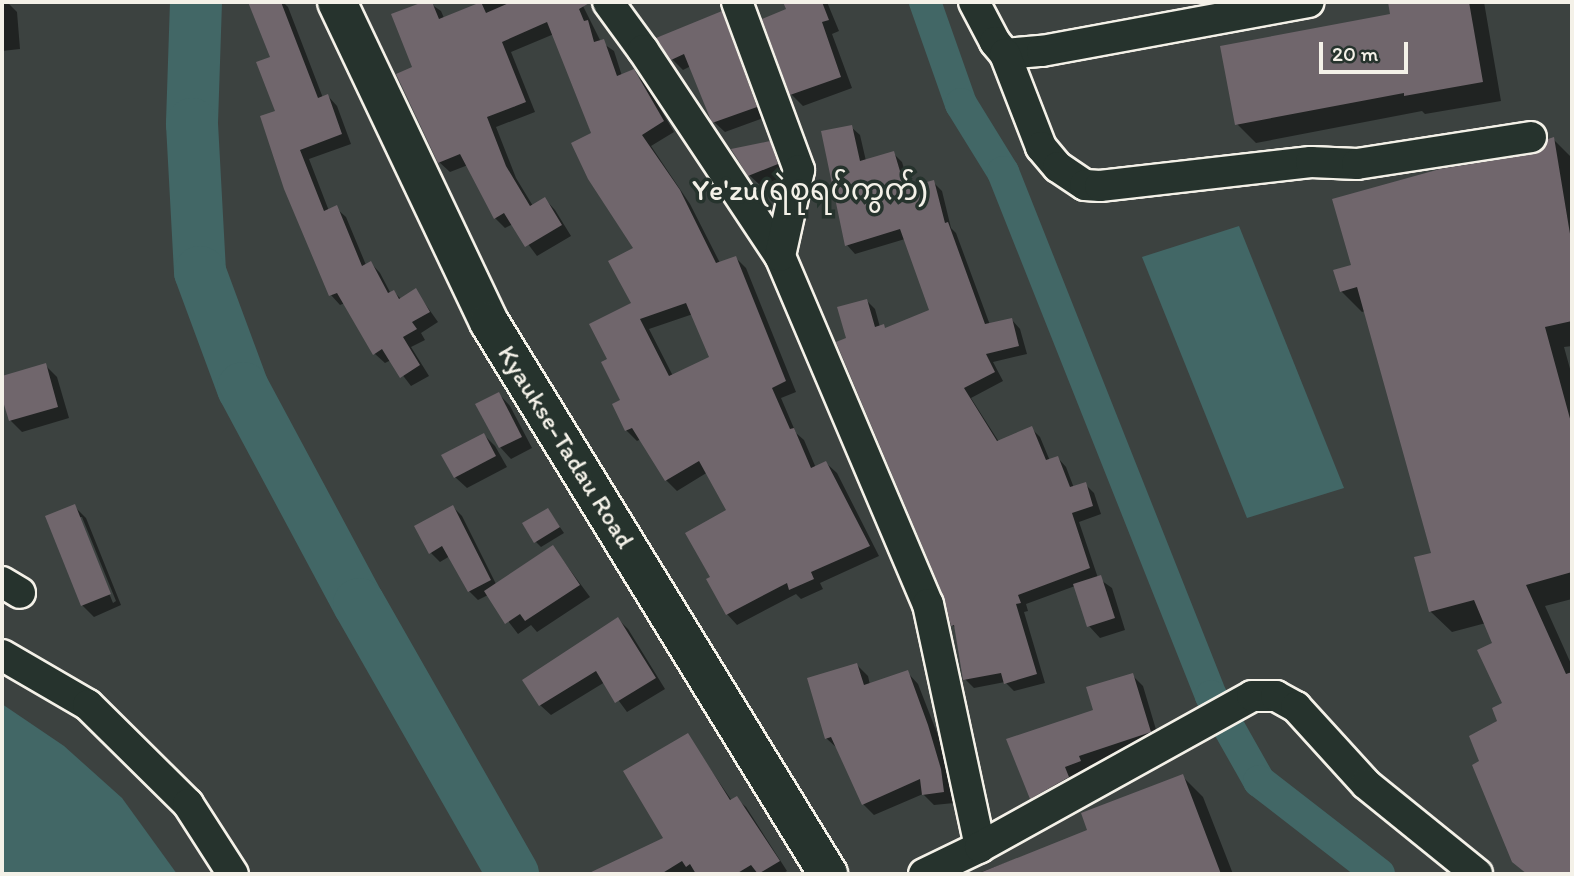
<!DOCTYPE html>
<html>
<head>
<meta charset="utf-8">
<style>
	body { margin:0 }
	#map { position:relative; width:1574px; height:876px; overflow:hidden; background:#3c4240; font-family:Itim,"Noto Sans Myanmar",sans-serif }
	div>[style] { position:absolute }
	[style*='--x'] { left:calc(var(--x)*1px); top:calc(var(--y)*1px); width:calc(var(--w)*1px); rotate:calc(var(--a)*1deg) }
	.water>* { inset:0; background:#426766 }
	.shadow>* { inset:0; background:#0007 }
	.canal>* { height:32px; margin:-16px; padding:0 16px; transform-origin:16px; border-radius:16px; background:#426766 }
	.river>* { height:52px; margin:-26px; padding:0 26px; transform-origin:26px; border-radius:26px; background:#426766 }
	.building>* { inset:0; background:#70666c }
	.roads { filter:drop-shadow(2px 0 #f4f1e8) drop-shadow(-2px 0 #f4f1e8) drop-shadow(0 2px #f4f1e8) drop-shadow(0 -2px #f4f1e8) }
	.street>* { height:30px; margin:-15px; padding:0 15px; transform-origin:15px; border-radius:15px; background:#26332d }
	.secondary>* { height:38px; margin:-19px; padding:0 19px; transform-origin:19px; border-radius:19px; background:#26332d }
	span { translate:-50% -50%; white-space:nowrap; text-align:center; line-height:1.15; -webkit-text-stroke:7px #26332d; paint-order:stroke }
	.street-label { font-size:26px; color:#f4f1e8 }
	.quarter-label { font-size:30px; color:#f4f1e8 }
	.frame { position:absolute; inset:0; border:4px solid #f4f1e8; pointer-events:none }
	.scale { position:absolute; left:1319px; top:42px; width:89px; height:32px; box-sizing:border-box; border:4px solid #f4f1e8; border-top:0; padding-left:9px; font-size:21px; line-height:24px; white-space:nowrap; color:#f4f1e8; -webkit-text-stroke:5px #26332d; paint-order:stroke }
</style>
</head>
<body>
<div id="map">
	<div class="water">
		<div style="clip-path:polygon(1239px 226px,1344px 488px,1247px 518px,1142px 257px)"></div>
		<div style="clip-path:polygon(2px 704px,64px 746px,122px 798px,177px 874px,2px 874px)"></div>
	</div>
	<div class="shadow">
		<div style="clip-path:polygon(2px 2px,7px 2px,17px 12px,20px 49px,2px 51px)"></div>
		<div style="clip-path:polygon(266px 2px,283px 2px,288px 7px,323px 98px,328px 96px,337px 106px,351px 144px,309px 159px,329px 211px,336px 208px,346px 217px,366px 265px,371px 263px,380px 273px,391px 294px,394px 292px,401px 299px,416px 291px,438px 322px,421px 333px,425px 340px,411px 347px,429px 376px,411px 386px,391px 360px,385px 363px,375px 354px,345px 303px,340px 305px,331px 295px,278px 113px,272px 58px,252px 7px)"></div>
		<div style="clip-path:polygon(evenodd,428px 2px,441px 11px,444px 18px,483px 2px,581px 2px,601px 42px,614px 51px,622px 76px,633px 72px,644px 82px,674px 132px,651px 146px,690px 204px,720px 263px,736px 258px,746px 268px,796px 392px,781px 398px,796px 433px,804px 440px,816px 468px,826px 463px,837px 473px,879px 556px,820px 583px,823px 589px,801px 599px,796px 594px,737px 625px,727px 614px,712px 577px,728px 510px,708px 472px,677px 491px,666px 480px,641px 439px,637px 441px,626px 430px,622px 401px,609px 360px,634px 304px,635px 249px,554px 34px,511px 52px,535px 112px,496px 127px,516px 178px,533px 206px,545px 199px,555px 210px,571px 236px,537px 256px,513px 224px,505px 228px,495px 218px,468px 165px,450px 172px,439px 162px,415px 68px,393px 15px,428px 2px,693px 314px,711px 358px,673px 376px,649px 329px,693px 314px)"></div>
		<div style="clip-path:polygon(785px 2px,827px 2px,839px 31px,832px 34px,852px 88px,803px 106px,791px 94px,788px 10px)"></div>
		<div style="clip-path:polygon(1199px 2px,1225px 2px,1203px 6px)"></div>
		<div style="clip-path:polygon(1390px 2px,1484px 2px,1501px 101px,1425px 114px,1422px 111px,1256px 143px,1237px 124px,1392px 15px)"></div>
		<div style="clip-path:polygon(721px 13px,732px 23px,766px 117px,725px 132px,714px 122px,691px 66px,683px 70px,672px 59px)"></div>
		<div style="clip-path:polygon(851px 127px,860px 135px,866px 161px,893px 153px,902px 162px,910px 188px,933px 182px,942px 191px,951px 228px,956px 233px,990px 325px,1012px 320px,1020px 329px,1027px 354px,993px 362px,1003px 381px,971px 398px,999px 442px,1031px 428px,1040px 437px,1050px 461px,1058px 458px,1066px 467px,1074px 488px,1085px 484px,1094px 493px,1101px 514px,1079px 522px,1098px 578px,1112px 588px,1125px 630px,1100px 638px,1089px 626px,1075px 586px,1026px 604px,1028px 611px,1024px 612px,1045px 683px,1014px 691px,1005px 682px,974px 688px,965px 679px,957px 629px,952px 625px,946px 597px,848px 339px,867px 301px,875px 309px,880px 327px,887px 330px,932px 311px,905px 239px,855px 254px,847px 245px)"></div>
		<div style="clip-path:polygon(1553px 139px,1572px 158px,1572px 346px,1564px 347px,1572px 376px,1572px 599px,1545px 606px,1572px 666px,1572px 874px,1527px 874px,1513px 861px,1499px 722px,1504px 704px,1495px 644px,1486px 623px,1452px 632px,1431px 612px,1416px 558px,1433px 554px,1365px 311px,1362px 312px,1341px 291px,1353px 266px,1544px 151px)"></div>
		<div style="clip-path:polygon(769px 143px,781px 155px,788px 175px,761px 186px,749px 175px)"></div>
		<div style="clip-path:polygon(45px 365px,57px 377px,69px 418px,22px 432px,10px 420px,2px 391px,2px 378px)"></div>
		<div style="clip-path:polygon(499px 394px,510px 406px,532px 448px,511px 459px,500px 447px)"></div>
		<div style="clip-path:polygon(484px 435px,495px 446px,507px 467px,467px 488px,455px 477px)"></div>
		<div style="clip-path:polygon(evenodd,74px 506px,86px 518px,121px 605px,94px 617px,82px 605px,74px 506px,78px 517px,82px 517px,116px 601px,113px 603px,78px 517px)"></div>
		<div style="clip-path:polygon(453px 507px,462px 516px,496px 584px,553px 547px,590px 597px,537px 632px,531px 625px,518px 634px,488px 595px,478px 600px,469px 591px,450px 556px,440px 562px,431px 553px)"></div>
		<div style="clip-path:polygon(548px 510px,564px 533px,541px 547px,536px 542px)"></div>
		<div style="clip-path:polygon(618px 619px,628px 629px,665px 689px,627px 712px,605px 682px,551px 715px,540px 705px)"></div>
		<div style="clip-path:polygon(857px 665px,868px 676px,870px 685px,907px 672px,918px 684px,939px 738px,954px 803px,934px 805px,923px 794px,874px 815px,863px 804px,838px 749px,826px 738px)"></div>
		<div style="clip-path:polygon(1132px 675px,1143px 686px,1160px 743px,1089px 766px,1091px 772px,1043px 809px,1032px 798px,1009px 740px,1095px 711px)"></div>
		<div style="clip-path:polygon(687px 735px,732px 801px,736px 798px,746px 807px,787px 871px,782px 874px,609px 874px,606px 867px,665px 839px)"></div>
		<div style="clip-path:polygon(1182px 776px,1203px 797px,1233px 874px,976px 874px,1090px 831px)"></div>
	</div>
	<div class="canal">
		<div style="--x:925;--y:2;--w:108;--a:70.6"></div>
		<div style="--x:961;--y:104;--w:80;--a:58.3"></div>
		<div style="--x:1003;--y:172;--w:564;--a:68.35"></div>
		<div style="--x:1211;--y:696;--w:98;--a:60.5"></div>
		<div style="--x:1259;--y:781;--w:152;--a:37.8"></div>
	</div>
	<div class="river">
		<div style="--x:196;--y:2;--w:122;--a:91.9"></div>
		<div style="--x:192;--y:124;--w:148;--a:86.9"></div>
		<div style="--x:200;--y:272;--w:124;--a:69.7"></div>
		<div style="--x:243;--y:388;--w:245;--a:61.8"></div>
		<div style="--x:359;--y:604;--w:311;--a:60.3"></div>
	</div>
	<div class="building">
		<div style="clip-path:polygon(248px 2px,281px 2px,318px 98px,328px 94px,342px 134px,300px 150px,324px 211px,337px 205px,362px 266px,371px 261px,388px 293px,394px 290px,399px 299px,416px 288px,430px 312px,412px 322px,417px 329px,403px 337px,420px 365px,400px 378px,382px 349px,373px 355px,337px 293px,329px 296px,284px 189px,260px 116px,275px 111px,256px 62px,270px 57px)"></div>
		<div style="clip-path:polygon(evenodd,423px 2px,432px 2px,439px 19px,481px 2px,486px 13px,511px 2px,591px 2px,579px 9px,584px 21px,588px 20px,594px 42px,604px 39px,617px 76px,634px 69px,664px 121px,642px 135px,680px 190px,716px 263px,736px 256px,786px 381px,772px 388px,790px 429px,794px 428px,811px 468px,826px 461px,870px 546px,811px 572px,814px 579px,789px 590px,787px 583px,726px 615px,706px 579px,710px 577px,685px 533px,726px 510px,699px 461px,665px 481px,632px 428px,625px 431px,612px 404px,620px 400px,601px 362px,607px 359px,589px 324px,631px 303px,608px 261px,633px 248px,588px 179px,571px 143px,591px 133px,547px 22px,502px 42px,526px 102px,487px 117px,506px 166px,530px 206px,545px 197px,562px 225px,525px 247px,504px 213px,494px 219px,460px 154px,438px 163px,396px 74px,412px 67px,391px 14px,423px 2px,686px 303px,709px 357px,669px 376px,640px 319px,686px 303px)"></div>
		<div style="clip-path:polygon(783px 2px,822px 2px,829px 20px,822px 22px,841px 77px,790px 95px,762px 19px,786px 9px)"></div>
		<div style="clip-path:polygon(1388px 2px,1469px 2px,1483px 82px,1404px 96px,1404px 93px,1235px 125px,1220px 46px,1390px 14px)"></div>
		<div style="clip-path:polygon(722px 11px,757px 107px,712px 123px,684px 54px,671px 60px,656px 38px)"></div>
		<div style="clip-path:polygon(852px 125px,860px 161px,894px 151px,905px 188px,934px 180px,945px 223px,948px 222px,985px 324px,1012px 318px,1019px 346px,986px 354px,995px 372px,964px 388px,997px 441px,1032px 426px,1046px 460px,1058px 456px,1070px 487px,1086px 482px,1093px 506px,1072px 513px,1090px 568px,1018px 595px,1021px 603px,1016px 604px,1037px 674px,1004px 684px,1001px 673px,963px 680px,954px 625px,951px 626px,944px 597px,836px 342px,846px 338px,837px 307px,867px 299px,875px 327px,884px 324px,885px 328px,929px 310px,900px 229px,845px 246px,821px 131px)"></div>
		<div style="clip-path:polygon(1554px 137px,1572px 246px,1572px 321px,1545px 327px,1572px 426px,1572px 572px,1526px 585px,1566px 674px,1572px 672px,1572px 874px,1527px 874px,1512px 862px,1472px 765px,1479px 761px,1469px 736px,1497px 721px,1492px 708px,1502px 703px,1477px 650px,1492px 643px,1474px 600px,1429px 612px,1414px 557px,1431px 553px,1357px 287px,1340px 292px,1333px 270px,1351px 265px,1332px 199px,1440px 169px,1534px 154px,1542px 150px,1548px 139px)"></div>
		<div style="clip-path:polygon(770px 141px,778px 164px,748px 176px,731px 149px)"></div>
		<div style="clip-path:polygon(46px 363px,58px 407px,9px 421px,2px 398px,2px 376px)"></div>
		<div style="clip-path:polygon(499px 392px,522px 437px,499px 448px,475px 404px)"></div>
		<div style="clip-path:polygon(484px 433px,496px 456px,454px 478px,441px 455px)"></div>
		<div style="clip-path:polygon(75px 504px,111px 594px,81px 606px,45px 516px)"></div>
		<div style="clip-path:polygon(453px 505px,491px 580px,468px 592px,442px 546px,429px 554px,414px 526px)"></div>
		<div style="clip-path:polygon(548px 508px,560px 527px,534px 543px,522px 523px)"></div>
		<div style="clip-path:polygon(553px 545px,580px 585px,525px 621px,520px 614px,505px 624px,484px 591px)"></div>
		<div style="clip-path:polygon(1101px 575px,1115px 618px,1087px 627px,1073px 584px)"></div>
		<div style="clip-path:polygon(618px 617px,656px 678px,615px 703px,596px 671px,539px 706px,522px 680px)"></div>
		<div style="clip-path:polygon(857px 663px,864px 685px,908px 670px,928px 725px,941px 769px,944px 792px,922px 795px,920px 779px,862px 805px,831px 737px,825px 739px,807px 678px)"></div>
		<div style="clip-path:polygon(1133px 673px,1151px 732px,1079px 756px,1081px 761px,1065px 767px,1069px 777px,1030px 799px,1006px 739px,1093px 710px,1086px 687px)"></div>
		<div style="clip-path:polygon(688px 733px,730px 800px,737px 796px,780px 861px,758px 874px,751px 865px,736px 874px,696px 874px,690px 864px,686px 867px,682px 861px,661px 874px,587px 874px,663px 838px,623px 771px)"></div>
		<div style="clip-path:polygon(1183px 774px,1221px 874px,977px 874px,1087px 830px,1081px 813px)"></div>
	</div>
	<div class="roads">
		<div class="street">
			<div style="--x:608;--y:2;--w:59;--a:53.9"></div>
			<div style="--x:643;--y:50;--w:247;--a:56.4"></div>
			<div style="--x:780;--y:256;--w:378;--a:67"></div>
			<div style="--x:928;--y:604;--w:249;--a:77.9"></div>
			<div style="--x:737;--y:2;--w:179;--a:69.7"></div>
			<div style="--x:799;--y:170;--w:88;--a:102.5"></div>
			<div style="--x:974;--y:2;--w:45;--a:62.3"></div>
			<div style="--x:995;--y:42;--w:16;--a:50"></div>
			<div style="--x:1005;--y:54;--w:37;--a:-5"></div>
			<div style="--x:1042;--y:51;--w:271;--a:-10.4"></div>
			<div style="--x:1005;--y:54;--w:100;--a:68.8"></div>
			<div style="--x:1041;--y:147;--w:26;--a:50"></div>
			<div style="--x:1058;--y:167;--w:32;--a:34"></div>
			<div style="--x:1085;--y:185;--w:15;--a:4"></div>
			<div style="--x:1100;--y:186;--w:212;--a:-6.5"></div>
			<div style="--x:1311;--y:162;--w:46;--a:2.5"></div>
			<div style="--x:1357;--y:164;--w:176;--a:-8.8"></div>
			<div style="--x:2;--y:582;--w:21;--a:31"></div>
			<div style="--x:2;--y:655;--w:99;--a:30.2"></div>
			<div style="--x:88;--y:705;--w:141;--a:44.7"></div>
			<div style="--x:188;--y:804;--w:83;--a:57.3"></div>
			<div style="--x:924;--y:874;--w:62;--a:-25.7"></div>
			<div style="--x:980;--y:847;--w:311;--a:-29"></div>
			<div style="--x:1252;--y:696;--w:24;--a:0"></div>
			<div style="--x:1276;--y:696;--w:23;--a:29"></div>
			<div style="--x:1296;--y:707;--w:104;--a:47.7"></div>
			<div style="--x:1366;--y:784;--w:143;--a:39"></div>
		</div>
		<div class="secondary">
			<div style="--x:337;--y:2;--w:354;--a:64.6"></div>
			<div style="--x:489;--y:322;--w:648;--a:58.44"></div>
		</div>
	</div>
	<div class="street-label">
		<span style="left:566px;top:447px;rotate:58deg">Kyaukse-Tadau Road</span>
	</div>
	<div class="quarter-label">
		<span style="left:810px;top:190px">Ye'zu(ရဲစုရပ်ကွက်)</span>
	</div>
	<div class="frame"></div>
	<div class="scale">20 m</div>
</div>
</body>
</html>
